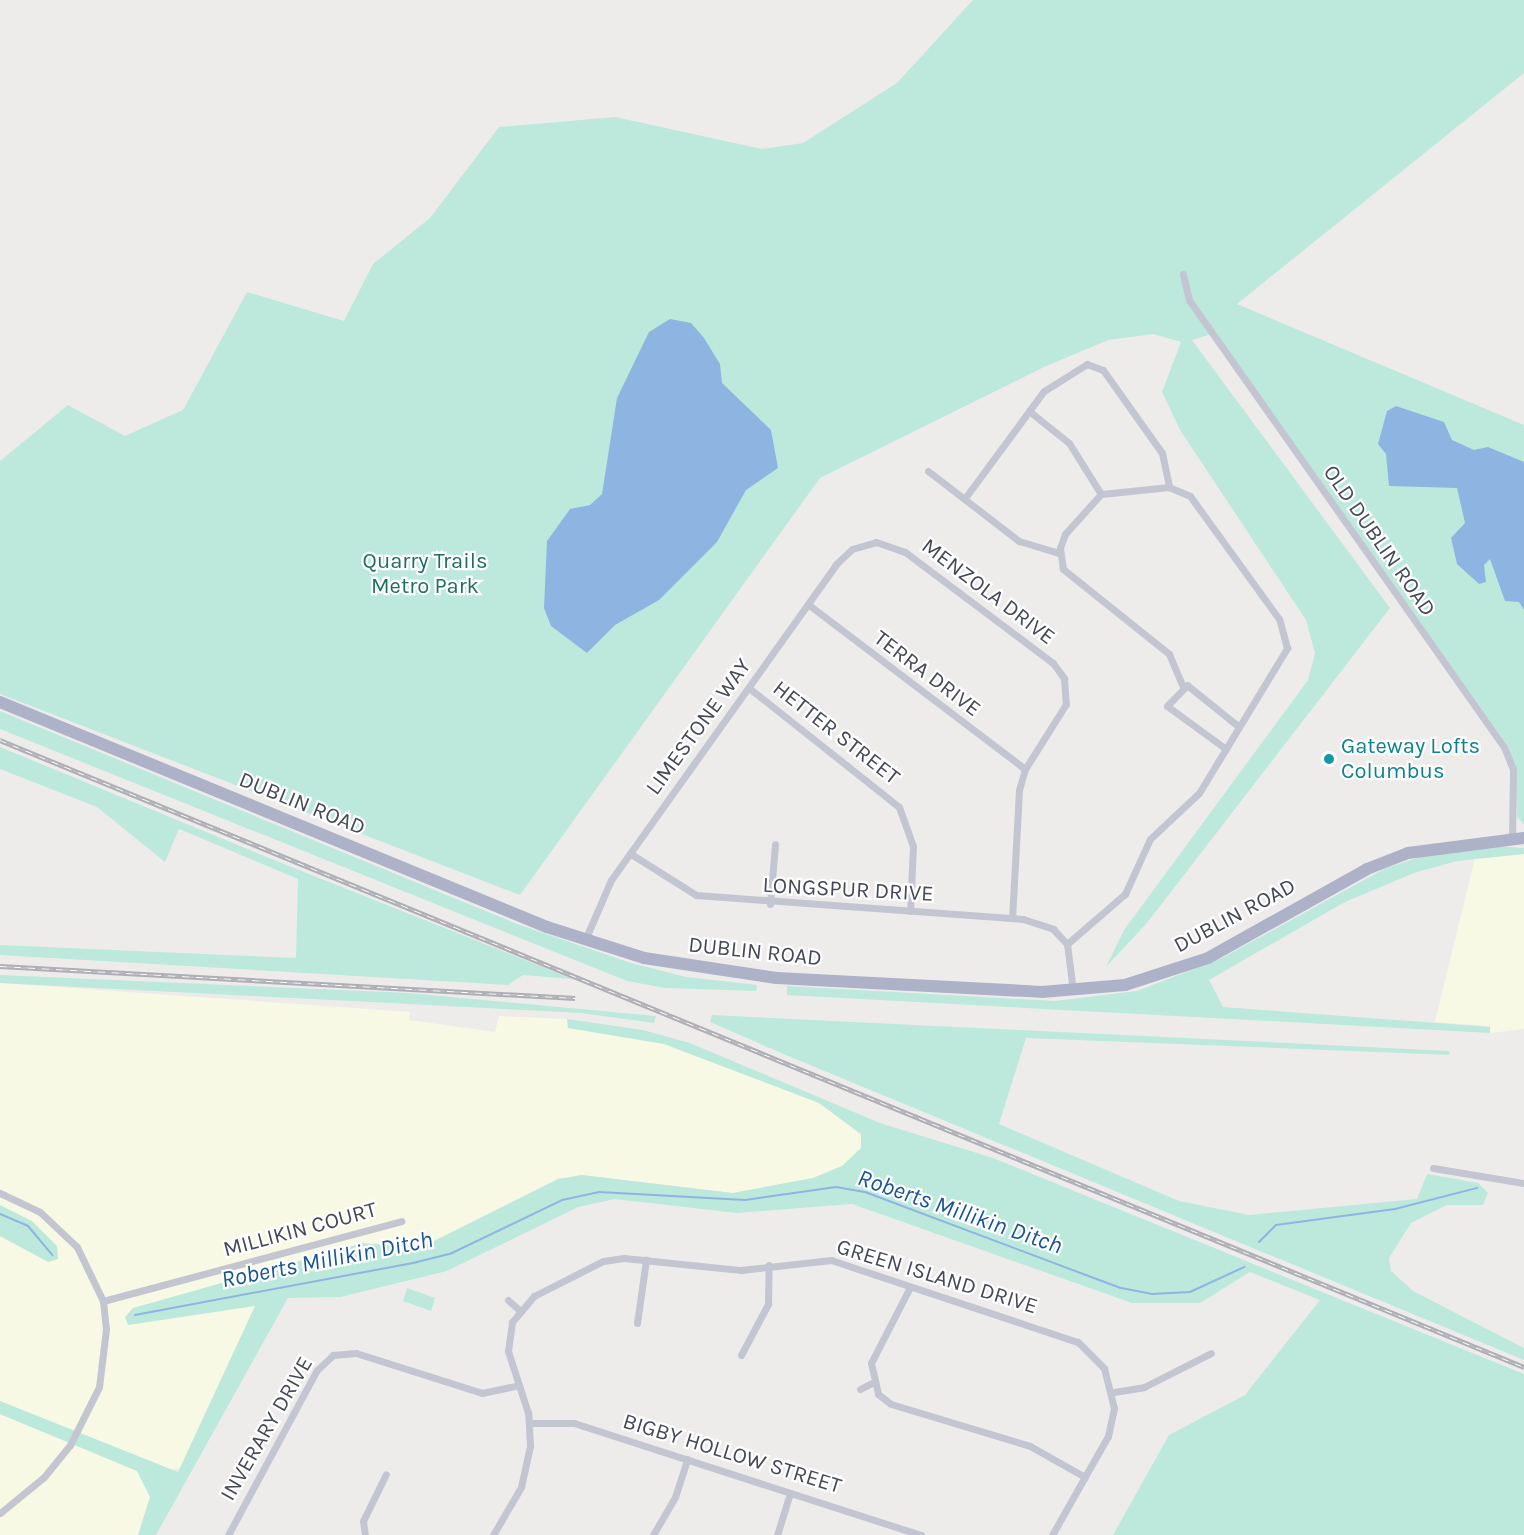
<!DOCTYPE html>
<html>
<head>
<meta charset="utf-8">
<style>
	body { margin:0 }
	#map { position:relative; width:1524px; height:1535px; overflow:hidden; background:#eeeceb; font-family:Karla,sans-serif }
	div>[style] { position:absolute }
	[style*='--x'] { left:calc(var(--x)*1px); top:calc(var(--y)*1px); width:calc(var(--w)*1px); rotate:calc(var(--a)*1deg) }
	.commercial>* { inset:0; background:#f8f9e4 }
	.green>* { inset:0; background:#bce9dc }
	.water>* { inset:0; background:#8eb5e1 }
	.stream>* { height:2px; margin:-1px; padding:0 1px; transform-origin:1px; border-radius:1px; background:#8eb5e1 }
	.street>* { height:7px; margin:-3.5px; padding:0 3.5px; transform-origin:3.5px; border-radius:3.5px; background:#c3c6d1 }
	.primary>* { height:12px; margin:-6px; padding:0 6px; transform-origin:6px; border-radius:6px; background:#adb2c8 }
	.rail>* { height:4.5px; margin-top:-2.25px; transform-origin:0; background:repeating-linear-gradient(90deg,#fff 0 7px,#aeaeb5 0 14px); box-sizing:border-box; border-block:2px solid #aeaeb5 }
	.dots>* { width:16px; height:16px; translate:-50% -50%; box-sizing:border-box; border:3px solid #fff; border-radius:50% }
	span { translate:-50% -50%; white-space:nowrap; text-align:center; line-height:1.15; -webkit-text-stroke:4.5px #fff; paint-order:stroke }
	.street-label { font-size:22px; color:#464956 }
	.park-label { font-size:22px; color:#1f6f61 }
	.culture-label { font-size:22px; color:#0d838f }
	.left { translate:0 -50%; text-align:left }
	.water-label { font-size:24px; color:#1a5495; font-style:italic }
</style>
</head>
<body>
<div id="map">
	<div class="commercial">
		<div style="clip-path:polygon(1524px 854px,1524px 1029px,1490px 1033px,1490px 1026px,1435px 1022px,1475px 858px)"></div>
		<div style="clip-path:polygon(0 983px,410px 1012px,409px 1020px,495px 1032px,499px 1016px,567px 1019px,568px 1028px,664px 1044px,819px 1103px,861px 1135px,861px 1148px,842px 1166px,813px 1178px,732px 1193px,582px 1175px,558px 1179px,432px 1242px,403px 1247px,375px 1243px,128px 1325px,256px 1305px,181px 1468px,164px 1470px,0 1401px)"></div>
		<div style="clip-path:polygon(0 1414px,137px 1471px,150px 1497px,138px 1535px,0 1535px)"></div>
	</div>
	<div class="green">
		<div style="clip-path:polygon(973px 0,1524px 0,1524px 73px,1237px 304px,1524px 425px,1524px 824px,1517px 817px,1515px 768px,1508px 746px,1215px 333px,1192px 340px,1390px 608px,1147px 923px,1106px 967px,1124px 930px,1308px 680px,1315px 653px,1306px 620px,1180px 430px,1162px 392px,1181px 342px,1153px 334px,1108px 340px,1044px 367px,820px 478px,520px 895px,0 694px,0 461px,68px 405px,125px 436px,183px 410px,247px 292px,344px 321px,373px 264px,430px 218px,499px 127px,615px 117px,762px 149px,803px 143px,897px 83px)"></div>
		<div style="clip-path:polygon(0 711px,517px 924px,631px 963px,686px 977px,757px 985px,756px 991px,665px 988px,627px 981px,0 729px)"></div>
		<div style="clip-path:polygon(0 747px,284px 864px,573px 979px,523px 975px,508px 985px,0 955px,0 945px,296px 958px,298px 879px,179px 829px,165px 862px,97px 807px,0 769px)"></div>
		<div style="clip-path:polygon(1497px 846px,1524px 848px,1524px 854px,1457px 861px,1414px 873px,1345px 902px,1209px 980px,1223px 1007px,1490px 1027px,1490px 1033px,787px 995px,787px 986px,1055px 1001px,1137px 991px,1222px 958px,1384px 869px,1420px 857px)"></div>
		<div style="clip-path:polygon(0 975px,409px 993px,656px 1016px,654px 1023px,581px 1013px,0 983px)"></div>
		<div style="clip-path:polygon(712px 1015px,1449px 1051px,1450px 1055px,1026px 1038px,999px 1124px,1179px 1201px,1249px 1215px,1417px 1199px,1427px 1174px,1478px 1183px,1488px 1193px,1483px 1205px,1447px 1205px,1411px 1223px,1389px 1258px,1391px 1271px,1413px 1291px,1524px 1348px,1524px 1360px,781px 1053px,710px 1022px)"></div>
		<div style="clip-path:polygon(567px 1019px,643px 1030px,690px 1043px,880px 1123px,993px 1158px,1524px 1374px,1524px 1535px,1113px 1535px,1169px 1435px,1245px 1395px,1320px 1300px,1250px 1272px,1200px 1303px,1132px 1303px,852px 1204px,736px 1213px,615px 1199px,578px 1207px,447px 1271px,340px 1297px,288px 1298px,156px 1535px,138px 1535px,150px 1497px,137px 1471px,0 1414px,0 1401px,178px 1472px,255px 1306px,128px 1325px,125px 1317px,133px 1308px,363px 1243px,403px 1247px,432px 1242px,558px 1179px,582px 1175px,733px 1193px,813px 1178px,842px 1166px,861px 1148px,861px 1134px,819px 1103px,664px 1044px,568px 1028px)"></div>
		<div style="clip-path:polygon(0 1205px,32px 1221px,57px 1246px,58px 1259px,48px 1262px,0 1236px)"></div>
		<div style="clip-path:polygon(407px 1288px,435px 1298px,431px 1311px,403px 1301px)"></div>
	</div>
	<div class="water">
		<div style="clip-path:polygon(670px 319px,691px 323px,704px 338px,720px 364px,722px 383px,771px 430px,778px 468px,746px 490px,717px 542px,659px 600px,615px 625px,587px 653px,551px 626px,544px 608px,547px 541px,570px 509px,590px 505px,602px 494px,617px 398px,649px 332px)"></div>
		<div style="clip-path:polygon(1396px 406px,1444px 422px,1452px 440px,1474px 450px,1488px 447px,1524px 462px,1524px 610px,1519px 602px,1505px 601px,1490px 559px,1484px 565px,1486px 582px,1479px 584px,1457px 564px,1451px 538px,1465px 523px,1457px 488px,1389px 486px,1386px 454px,1378px 444px,1387px 411px)"></div>
	</div>
	<div class="stream">
		<div style="--x:0;--y:1214;--w:30;--a:23"></div>
		<div style="--x:28;--y:1226;--w:38;--a:50"></div>
		<div style="--x:1259;--y:1242;--w:24;--a:-45"></div>
		<div style="--x:1276;--y:1225;--w:120;--a:-7.7"></div>
		<div style="--x:1395;--y:1209;--w:85;--a:-14.4"></div>
		<div style="--x:135;--y:1315;--w:287;--a:-10.6"></div>
		<div style="--x:417;--y:1262;--w:36;--a:-14"></div>
		<div style="--x:452;--y:1253;--w:122;--a:-25.7"></div>
		<div style="--x:562;--y:1200;--w:38;--a:-12"></div>
		<div style="--x:599;--y:1192;--w:146;--a:3.1"></div>
		<div style="--x:745;--y:1200;--w:92;--a:-8.1"></div>
		<div style="--x:836;--y:1187;--w:29;--a:10"></div>
		<div style="--x:865;--y:1192;--w:273;--a:20.6"></div>
		<div style="--x:1121;--y:1288;--w:32;--a:11"></div>
		<div style="--x:1152;--y:1294;--w:38;--a:-3"></div>
		<div style="--x:1190;--y:1292;--w:60;--a:-24.8"></div>
	</div>
	<div class="street">
		<div style="--x:1183;--y:274;--w:27;--a:77"></div>
		<div style="--x:1189;--y:300;--w:547;--a:54.83"></div>
		<div style="--x:1504;--y:747;--w:24;--a:68"></div>
		<div style="--x:1513;--y:769;--w:69;--a:90.8"></div>
		<div style="--x:1029;--y:411;--w:51;--a:38.7"></div>
		<div style="--x:1069;--y:443;--w:60;--a:57.9"></div>
		<div style="--x:928;--y:471;--w:115;--a:37.6"></div>
		<div style="--x:1019;--y:541;--w:42;--a:16.7"></div>
		<div style="--x:965;--y:498;--w:133;--a:-53.6"></div>
		<div style="--x:1044;--y:391;--w:51;--a:-32.1"></div>
		<div style="--x:1087;--y:364;--w:17;--a:21"></div>
		<div style="--x:1103;--y:370;--w:102;--a:54.6"></div>
		<div style="--x:1162;--y:453;--w:35;--a:78"></div>
		<div style="--x:809;--y:605;--w:271;--a:37.2"></div>
		<div style="--x:749;--y:688;--w:191;--a:38.4"></div>
		<div style="--x:899;--y:807;--w:41;--a:70.3"></div>
		<div style="--x:913;--y:846;--w:65;--a:92.6"></div>
		<div style="--x:1226;--y:749;--w:73;--a:-143.9"></div>
		<div style="--x:1167;--y:706;--w:29;--a:-46"></div>
		<div style="--x:1187;--y:685;--w:67;--a:38.9"></div>
		<div style="--x:631;--y:854;--w:77;--a:32.2"></div>
		<div style="--x:696;--y:895;--w:328;--a:4.2"></div>
		<div style="--x:1023;--y:919;--w:32;--a:18"></div>
		<div style="--x:1053;--y:929;--w:21;--a:47"></div>
		<div style="--x:770;--y:904;--w:60;--a:-85.2"></div>
		<div style="--x:585;--y:940;--w:65;--a:-66.6"></div>
		<div style="--x:611;--y:880;--w:388;--a:-54.5"></div>
		<div style="--x:836;--y:564;--w:22;--a:-43"></div>
		<div style="--x:852;--y:549;--w:25;--a:-16"></div>
		<div style="--x:876;--y:542;--w:31;--a:19"></div>
		<div style="--x:905;--y:552;--w:185;--a:36.9"></div>
		<div style="--x:1053;--y:663;--w:19;--a:54"></div>
		<div style="--x:1064;--y:678;--w:26;--a:86"></div>
		<div style="--x:1066;--y:704;--w:77;--a:122.2"></div>
		<div style="--x:1025;--y:769;--w:22;--a:106"></div>
		<div style="--x:1019;--y:790;--w:128;--a:93.1"></div>
		<div style="--x:1067;--y:944;--w:77;--a:-40.8"></div>
		<div style="--x:1125;--y:894;--w:60;--a:-65.6"></div>
		<div style="--x:1150;--y:839;--w:67;--a:-43.2"></div>
		<div style="--x:1199;--y:793;--w:170;--a:-58.7"></div>
		<div style="--x:1287;--y:648;--w:30;--a:-105"></div>
		<div style="--x:1279;--y:619;--w:152;--a:-125.9"></div>
		<div style="--x:1190;--y:496;--w:23;--a:-157"></div>
		<div style="--x:1169;--y:487;--w:68;--a:174.1"></div>
		<div style="--x:1101;--y:494;--w:54;--a:132"></div>
		<div style="--x:1065;--y:534;--w:15;--a:110"></div>
		<div style="--x:1060;--y:548;--w:21;--a:82"></div>
		<div style="--x:1063;--y:569;--w:136;--a:38.7"></div>
		<div style="--x:1169;--y:654;--w:33;--a:67"></div>
		<div style="--x:1067;--y:944;--w:47;--a:82.7"></div>
		<div style="--x:1433;--y:1168;--w:92;--a:9.4"></div>
		<div style="--x:0;--y:1193;--w:44;--a:25.4"></div>
		<div style="--x:40;--y:1212;--w:51;--a:43.4"></div>
		<div style="--x:77;--y:1247;--w:60;--a:64.3"></div>
		<div style="--x:103;--y:1301;--w:28;--a:84"></div>
		<div style="--x:106;--y:1329;--w:58;--a:96.9"></div>
		<div style="--x:99;--y:1387;--w:65;--a:116.6"></div>
		<div style="--x:70;--y:1445;--w:41;--a:129.1"></div>
		<div style="--x:44;--y:1477;--w:57;--a:140.7"></div>
		<div style="--x:909;--y:1289;--w:83;--a:117.2"></div>
		<div style="--x:871;--y:1363;--w:32;--a:77"></div>
		<div style="--x:878;--y:1394;--w:16;--a:38"></div>
		<div style="--x:891;--y:1404;--w:145;--a:16.8"></div>
		<div style="--x:1030;--y:1446;--w:63;--a:29.4"></div>
		<div style="--x:508;--y:1300;--w:13;--a:42"></div>
		<div style="--x:103;--y:1301;--w:309;--a:-15"></div>
		<div style="--x:637;--y:1323;--w:64;--a:-81.9"></div>
		<div style="--x:741;--y:1355;--w:58;--a:-62.1"></div>
		<div style="--x:768;--y:1304;--w:39;--a:-89"></div>
		<div style="--x:860;--y:1389;--w:13;--a:-27"></div>
		<div style="--x:1114;--y:1392;--w:30;--a:-9"></div>
		<div style="--x:1144;--y:1387;--w:75;--a:-26.9"></div>
		<div style="--x:530;--y:1423;--w:44;--a:0"></div>
		<div style="--x:574;--y:1423;--w:365;--a:17.9"></div>
		<div style="--x:228;--y:1535;--w:187;--a:-61.7"></div>
		<div style="--x:317;--y:1370;--w:22;--a:-43"></div>
		<div style="--x:333;--y:1355;--w:23;--a:-5"></div>
		<div style="--x:356;--y:1353;--w:132;--a:17.6"></div>
		<div style="--x:482;--y:1393;--w:38;--a:-12"></div>
		<div style="--x:365;--y:1535;--w:14;--a:-98"></div>
		<div style="--x:363;--y:1521;--w:52;--a:-63.9"></div>
		<div style="--x:493;--y:1535;--w:56;--a:-59.7"></div>
		<div style="--x:521;--y:1487;--w:42;--a:-77.6"></div>
		<div style="--x:530;--y:1446;--w:33;--a:-93"></div>
		<div style="--x:528;--y:1413;--w:65;--a:-107.9"></div>
		<div style="--x:508;--y:1351;--w:29;--a:-82"></div>
		<div style="--x:512;--y:1322;--w:34;--a:-50"></div>
		<div style="--x:534;--y:1296;--w:77;--a:-26.9"></div>
		<div style="--x:603;--y:1261;--w:21;--a:-8"></div>
		<div style="--x:624;--y:1258;--w:118;--a:5.9"></div>
		<div style="--x:741;--y:1270;--w:91;--a:-6.3"></div>
		<div style="--x:831;--y:1260;--w:260;--a:18.4"></div>
		<div style="--x:1078;--y:1342;--w:37;--a:45"></div>
		<div style="--x:1104;--y:1368;--w:41;--a:76"></div>
		<div style="--x:1114;--y:1408;--w:29;--a:102"></div>
		<div style="--x:1108;--y:1436;--w:114;--a:119.5"></div>
		<div style="--x:653;--y:1535;--w:44;--a:-59.9"></div>
		<div style="--x:675;--y:1497;--w:40;--a:-72"></div>
		<div style="--x:777;--y:1535;--w:44;--a:-72.8"></div>
	</div>
	<div class="primary">
		<div style="--x:0;--y:702;--w:591;--a:22.36"></div>
		<div style="--x:547;--y:927;--w:102;--a:17.7"></div>
		<div style="--x:644;--y:958;--w:134;--a:8.6"></div>
		<div style="--x:777;--y:978;--w:265;--a:3"></div>
		<div style="--x:1042;--y:992;--w:83;--a:-4.8"></div>
		<div style="--x:1125;--y:985;--w:87;--a:-18"></div>
		<div style="--x:1208;--y:958;--w:182;--a:-29.2"></div>
		<div style="--x:1367;--y:869;--w:44;--a:-21.3"></div>
		<div style="--x:1408;--y:853;--w:117;--a:-7.4"></div>
	</div>
	<div class="rail">
		<div style="--x:0;--y:740;--w:1648;--a:22.36"></div>
		<div style="--x:0;--y:966;--w:576;--a:3.19"></div>
	</div>
	<div class="dots">
		<div style="left:1329px;top:759px;background:#0f9aa8"></div>
	</div>
	<div class="street-label">
		<span style="left:1379px;top:541px;rotate:55deg">OLD DUBLIN ROAD</span>
		<span style="left:988px;top:592px;rotate:37deg">MENZOLA DRIVE</span>
		<span style="left:927px;top:674px;rotate:37deg">TERRA DRIVE</span>
		<span style="left:699px;top:727px;rotate:-54deg">LIMESTONE WAY</span>
		<span style="left:836px;top:733px;rotate:38deg">HETTER STREET</span>
		<span style="left:302px;top:804px;rotate:22deg">DUBLIN ROAD</span>
		<span style="left:848px;top:890px;rotate:3deg">LONGSPUR DRIVE</span>
		<span style="left:1235px;top:916px;rotate:-28deg">DUBLIN ROAD</span>
		<span style="left:755px;top:952px;rotate:6deg">DUBLIN ROAD</span>
		<span style="left:300px;top:1230px;rotate:-15deg">MILLIKIN COURT</span>
		<span style="left:937px;top:1277px;rotate:17deg">GREEN ISLAND DRIVE</span>
		<span style="left:267px;top:1429px;rotate:-60deg">INVERARY DRIVE</span>
		<span style="left:732px;top:1454px;rotate:17deg">BIGBY HOLLOW STREET</span>
	</div>
	<div class="park-label">
		<span style="left:425px;top:574px">Quarry Trails<br>Metro Park</span>
	</div>
	<div class="culture-label">
		<span class="left" style="left:1341px;top:759px">Gateway Lofts<br>Columbus</span>
	</div>
	<div class="water-label">
		<span style="left:960px;top:1212px;rotate:19deg">Roberts Millikin Ditch</span>
		<span style="left:327px;top:1260px;rotate:-11deg">Roberts Millikin Ditch</span>
	</div>
</div>
</body>
</html>
